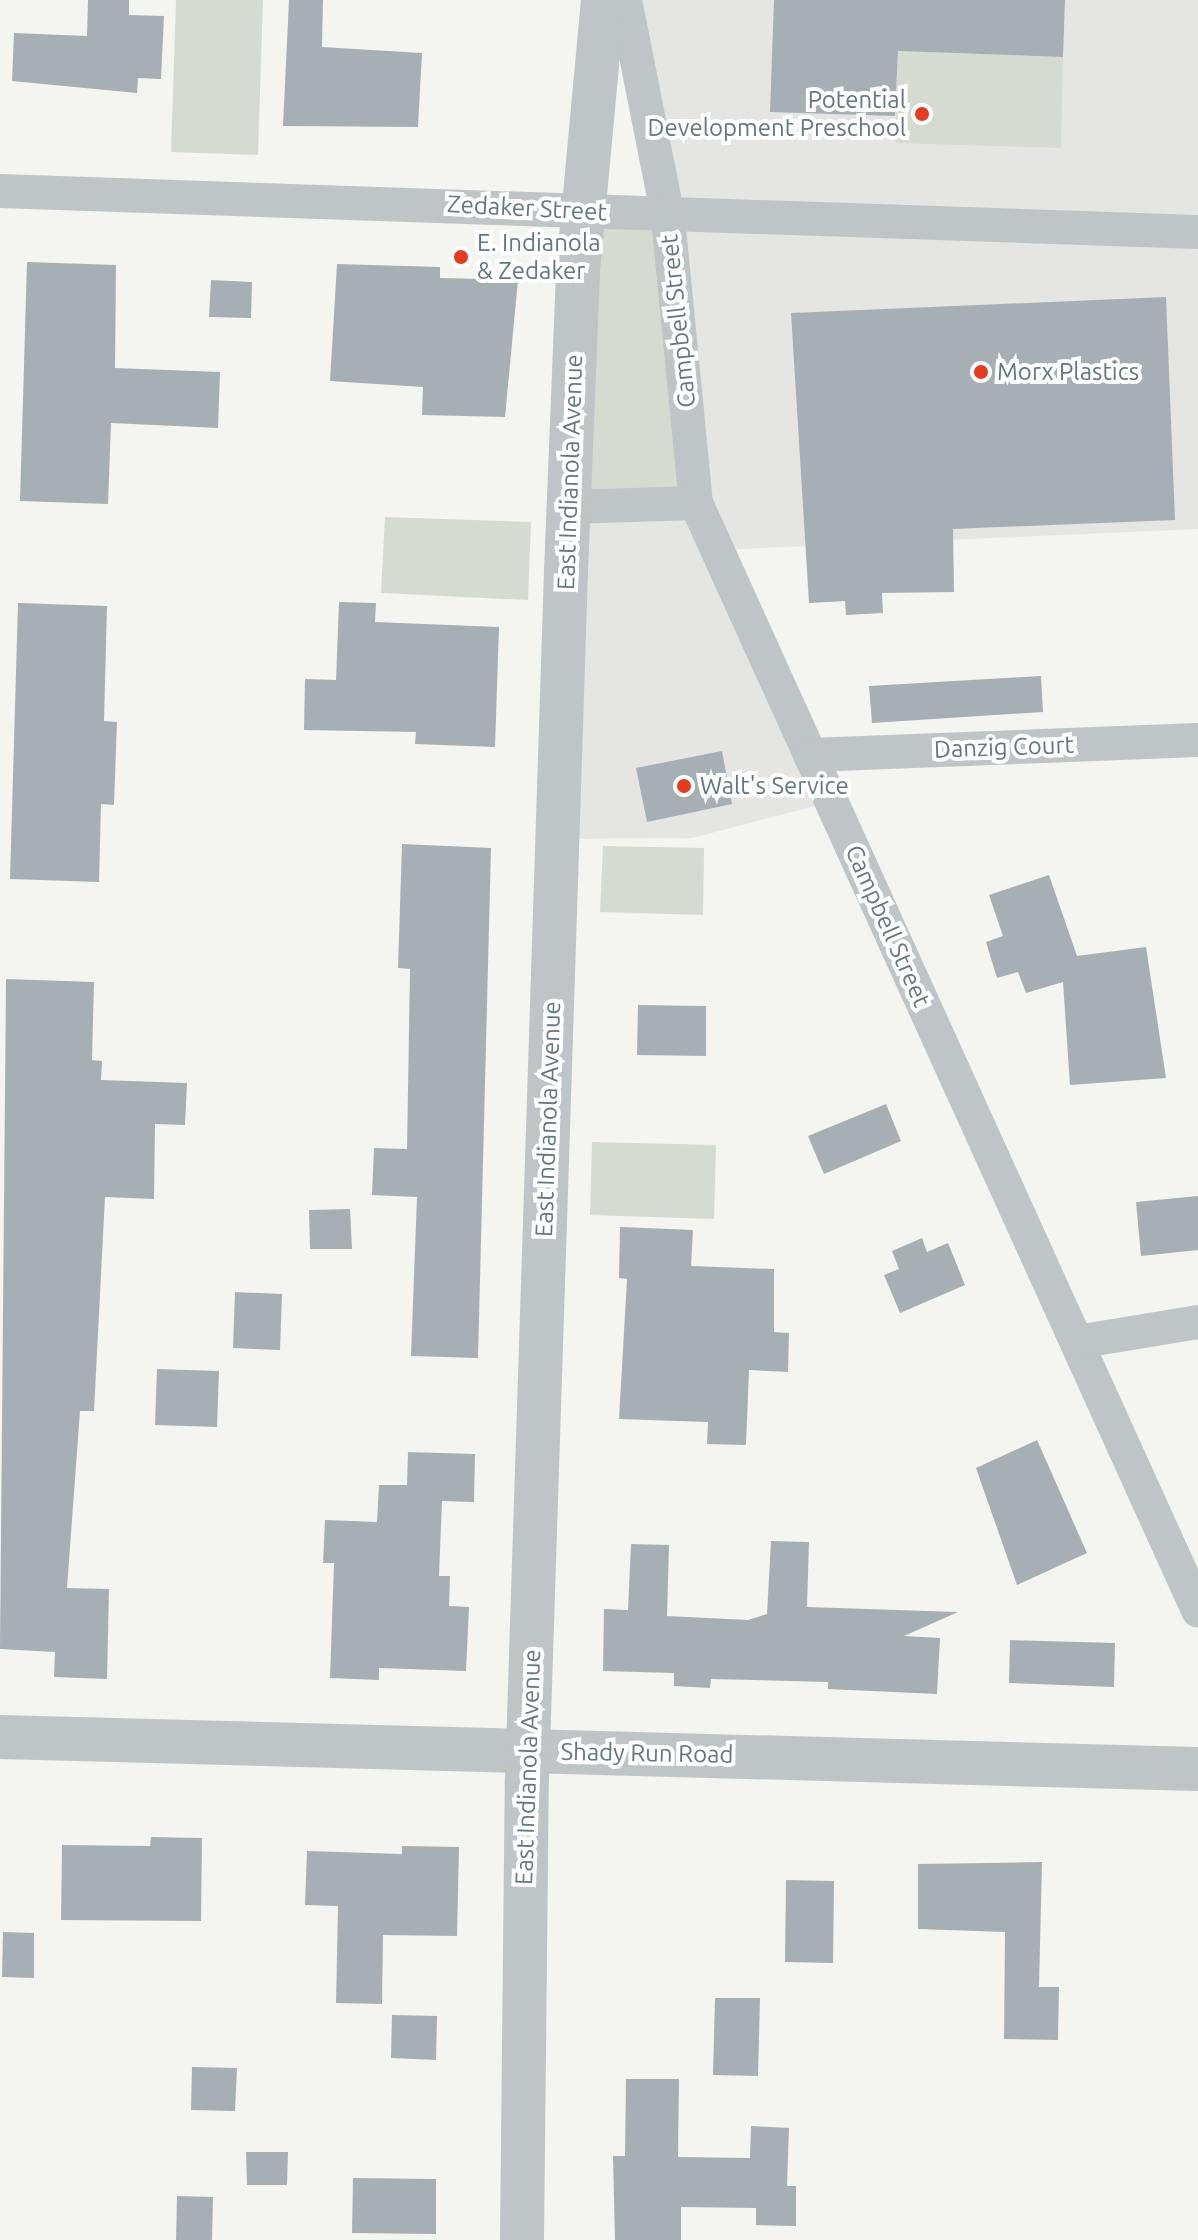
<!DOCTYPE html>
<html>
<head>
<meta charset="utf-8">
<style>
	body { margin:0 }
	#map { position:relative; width:1198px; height:2240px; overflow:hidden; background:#f4f4f0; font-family:Ubuntu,sans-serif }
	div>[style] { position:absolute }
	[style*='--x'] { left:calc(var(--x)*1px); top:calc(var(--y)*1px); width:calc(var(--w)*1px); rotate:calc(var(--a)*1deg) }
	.built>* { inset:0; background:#e5e6e4 }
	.green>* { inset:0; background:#d6dbd1 }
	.building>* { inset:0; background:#a6b0b4 }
	.minor>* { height:34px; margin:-17px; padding:0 17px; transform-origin:17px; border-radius:17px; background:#bfc4c6 }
	.tertiary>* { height:44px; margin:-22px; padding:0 22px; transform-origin:22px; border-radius:22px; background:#bfc4c6 }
	.dots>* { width:22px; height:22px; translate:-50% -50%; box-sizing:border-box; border:4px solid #fff; border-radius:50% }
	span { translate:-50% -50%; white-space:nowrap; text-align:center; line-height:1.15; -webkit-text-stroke:8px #fff; paint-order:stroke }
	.poi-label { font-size:24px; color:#637782 }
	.right { translate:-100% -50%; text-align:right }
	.left { translate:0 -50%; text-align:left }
	.street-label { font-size:24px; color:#637782 }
</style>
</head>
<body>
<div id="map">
	<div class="built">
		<div style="clip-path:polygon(625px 0,1198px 0,1198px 529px,718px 550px,831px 802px,692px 838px,557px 839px,569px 507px,695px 503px)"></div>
	</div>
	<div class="green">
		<div style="clip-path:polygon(176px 0,263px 0,258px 155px,171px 152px)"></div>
		<div style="clip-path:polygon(898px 51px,1063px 57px,1061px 148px,895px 143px)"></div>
		<div style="clip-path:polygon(583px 209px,657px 218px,696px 503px,569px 507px)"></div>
		<div style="clip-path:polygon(385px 517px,531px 522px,528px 600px,381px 593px)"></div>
		<div style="clip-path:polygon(603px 846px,704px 848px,703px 915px,600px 912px)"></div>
		<div style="clip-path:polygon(592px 1142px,716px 1145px,714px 1219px,590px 1215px)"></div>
	</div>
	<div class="building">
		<div style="clip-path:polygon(88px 0,129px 0,129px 15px,164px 16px,161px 79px,138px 78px,137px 93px,12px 81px,14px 33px,87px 36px)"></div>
		<div style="clip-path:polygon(289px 0,323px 0,322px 47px,422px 53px,418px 127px,283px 126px)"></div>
		<div style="clip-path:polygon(774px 0,1065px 0,1063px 57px,898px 51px,895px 116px,770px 112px)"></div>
		<div style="clip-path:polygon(27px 262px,116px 265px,115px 368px,220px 372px,218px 428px,111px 423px,108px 504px,20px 501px)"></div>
		<div style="clip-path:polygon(337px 264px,440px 267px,440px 278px,518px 280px,505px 417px,422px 415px,423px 387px,330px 381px)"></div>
		<div style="clip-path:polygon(211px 280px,252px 282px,251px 318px,209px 317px)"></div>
		<div style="clip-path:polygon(1166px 297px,1175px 520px,953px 529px,954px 592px,882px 593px,883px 613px,846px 615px,845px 601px,809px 603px,791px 313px)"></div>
		<div style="clip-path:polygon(339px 602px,376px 603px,375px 622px,499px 627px,495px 747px,415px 744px,416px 732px,304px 730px,305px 679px,336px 680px)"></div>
		<div style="clip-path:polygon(18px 603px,107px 606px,104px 721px,117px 722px,114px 805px,101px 804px,99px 882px,10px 879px)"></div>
		<div style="clip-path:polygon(1041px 676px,1043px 712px,872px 723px,869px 686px)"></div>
		<div style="clip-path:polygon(722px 751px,732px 804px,647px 822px,636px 768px)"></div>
		<div style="clip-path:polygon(402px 844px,491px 848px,478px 1358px,411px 1356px,417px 1197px,372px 1195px,374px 1148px,407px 1149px,410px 969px,398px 968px)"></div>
		<div style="clip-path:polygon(1049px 875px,1077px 956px,1146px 947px,1166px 1078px,1070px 1085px,1063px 982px,1026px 993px,1018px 972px,997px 978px,986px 942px,1003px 936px,989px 895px)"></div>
		<div style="clip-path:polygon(6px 979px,94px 982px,92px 1060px,102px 1061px,101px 1080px,187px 1083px,185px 1125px,155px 1124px,154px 1199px,105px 1197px,94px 1411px,80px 1411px,67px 1588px,109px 1589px,107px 1679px,54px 1677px,55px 1652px,0 1649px)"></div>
		<div style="clip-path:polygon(638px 1005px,706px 1006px,706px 1056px,637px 1055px)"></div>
		<div style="clip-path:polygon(886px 1104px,901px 1141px,824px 1174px,808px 1136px)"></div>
		<div style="clip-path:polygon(1198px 1196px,1198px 1250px,1141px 1256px,1136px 1202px)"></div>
		<div style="clip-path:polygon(350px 1209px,352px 1249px,310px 1249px,309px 1210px)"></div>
		<div style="clip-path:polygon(620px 1227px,693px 1230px,691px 1266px,774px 1269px,774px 1332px,789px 1333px,788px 1372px,749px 1370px,746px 1445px,707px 1444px,708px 1422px,619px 1419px,627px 1279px,619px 1278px)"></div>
		<div style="clip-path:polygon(922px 1238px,927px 1252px,948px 1243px,965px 1285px,900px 1313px,884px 1275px,899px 1269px,892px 1251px)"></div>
		<div style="clip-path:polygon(235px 1292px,282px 1294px,280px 1350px,233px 1348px)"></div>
		<div style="clip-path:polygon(157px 1369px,219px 1371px,217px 1427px,155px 1425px)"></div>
		<div style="clip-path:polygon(1037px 1440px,1087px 1553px,1017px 1585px,976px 1468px)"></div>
		<div style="clip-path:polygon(408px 1452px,475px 1454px,474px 1502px,442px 1501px,439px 1576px,450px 1576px,449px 1606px,469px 1607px,466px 1671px,379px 1668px,379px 1680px,330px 1678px,334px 1563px,323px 1563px,325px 1520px,377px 1522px,379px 1485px,407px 1485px)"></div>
		<div style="clip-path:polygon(771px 1541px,809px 1542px,807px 1607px,958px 1612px,904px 1636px,940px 1638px,937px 1694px,828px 1689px,828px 1682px,711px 1679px,710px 1688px,674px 1686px,674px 1673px,603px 1671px,604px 1609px,628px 1610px,631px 1544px,669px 1545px,667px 1616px,748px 1620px,767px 1614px)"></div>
		<div style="clip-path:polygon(1010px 1640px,1115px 1643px,1114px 1687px,1009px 1683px)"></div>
		<div style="clip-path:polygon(151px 1837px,202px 1838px,201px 1921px,61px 1920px,62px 1845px,150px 1846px)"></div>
		<div style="clip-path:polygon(402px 1846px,459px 1847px,457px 1936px,383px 1935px,382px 2004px,336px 2003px,338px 1906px,305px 1905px,307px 1851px,402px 1854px)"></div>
		<div style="clip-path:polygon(1042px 1862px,1039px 1987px,1059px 1987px,1058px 2040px,1004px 2039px,1005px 1932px,918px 1929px,918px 1864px)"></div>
		<div style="clip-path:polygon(786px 1880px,834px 1881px,833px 1963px,785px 1962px)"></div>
		<div style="clip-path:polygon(3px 1932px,34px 1933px,34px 1978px,2px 1977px)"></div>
		<div style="clip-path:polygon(715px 1998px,760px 1998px,758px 2076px,713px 2075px)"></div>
		<div style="clip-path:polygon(392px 2015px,437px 2016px,436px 2060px,391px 2058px)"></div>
		<div style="clip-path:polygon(192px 2067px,237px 2068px,235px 2111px,191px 2110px)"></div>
		<div style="clip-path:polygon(626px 2079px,679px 2079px,678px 2157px,750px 2158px,751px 2126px,789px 2128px,787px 2186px,796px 2186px,796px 2226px,756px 2225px,756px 2208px,681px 2207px,681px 2240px,615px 2240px,613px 2156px,625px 2156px)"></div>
		<div style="clip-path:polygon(246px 2152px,288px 2152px,287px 2185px,247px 2185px)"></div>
		<div style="clip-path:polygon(353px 2178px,436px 2179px,436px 2234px,352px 2233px)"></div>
		<div style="clip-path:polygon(177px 2196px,213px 2197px,212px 2240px,176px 2240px)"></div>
	</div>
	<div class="minor">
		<div style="--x:625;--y:0;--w:222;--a:78.8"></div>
		<div style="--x:668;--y:218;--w:286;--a:84.4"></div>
		<div style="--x:696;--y:503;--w:1216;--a:65.61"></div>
		<div style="--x:0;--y:191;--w:1199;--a:1.96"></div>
		<div style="--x:569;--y:507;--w:127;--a:-1.8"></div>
		<div style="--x:810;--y:755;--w:388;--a:-2.2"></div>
		<div style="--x:1077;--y:1342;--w:123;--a:-9.4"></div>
	</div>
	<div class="tertiary">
		<div style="--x:0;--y:1737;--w:1198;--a:1.53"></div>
		<div style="--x:522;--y:2240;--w:461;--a:-89.4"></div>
		<div style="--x:527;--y:1779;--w:1208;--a:-88.15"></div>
		<div style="--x:566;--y:572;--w:302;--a:-87.7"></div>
		<div style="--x:578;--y:270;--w:271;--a:-84.7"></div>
	</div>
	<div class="dots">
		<div style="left:922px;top:114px;background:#e63b1e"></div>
		<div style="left:461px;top:257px;background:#e63b1e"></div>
		<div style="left:981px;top:372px;background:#e63b1e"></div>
		<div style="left:684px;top:786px;background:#e63b1e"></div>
	</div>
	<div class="poi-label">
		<span class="right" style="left:906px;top:114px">Potential<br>Development Preschool</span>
		<span class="left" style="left:477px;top:257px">E. Indianola<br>&amp; Zedaker</span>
		<span class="left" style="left:997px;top:372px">Morx Plastics</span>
		<span class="left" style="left:700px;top:786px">Walt's Service</span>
	</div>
	<div class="street-label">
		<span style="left:527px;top:208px;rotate:3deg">Zedaker Street</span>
		<span style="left:678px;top:321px;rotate:-96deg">Campbell Street</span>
		<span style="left:570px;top:472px;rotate:-88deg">East Indianola Avenue</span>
		<span style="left:1004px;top:747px;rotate:-2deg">Danzig Court</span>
		<span style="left:888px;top:926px;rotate:66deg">Campbell Street</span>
		<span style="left:548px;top:1119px;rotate:-88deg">East Indianola Avenue</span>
		<span style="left:647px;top:1753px;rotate:1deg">Shady Run Road</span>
		<span style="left:528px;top:1767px;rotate:-88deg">East Indianola Avenue</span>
	</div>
</div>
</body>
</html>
